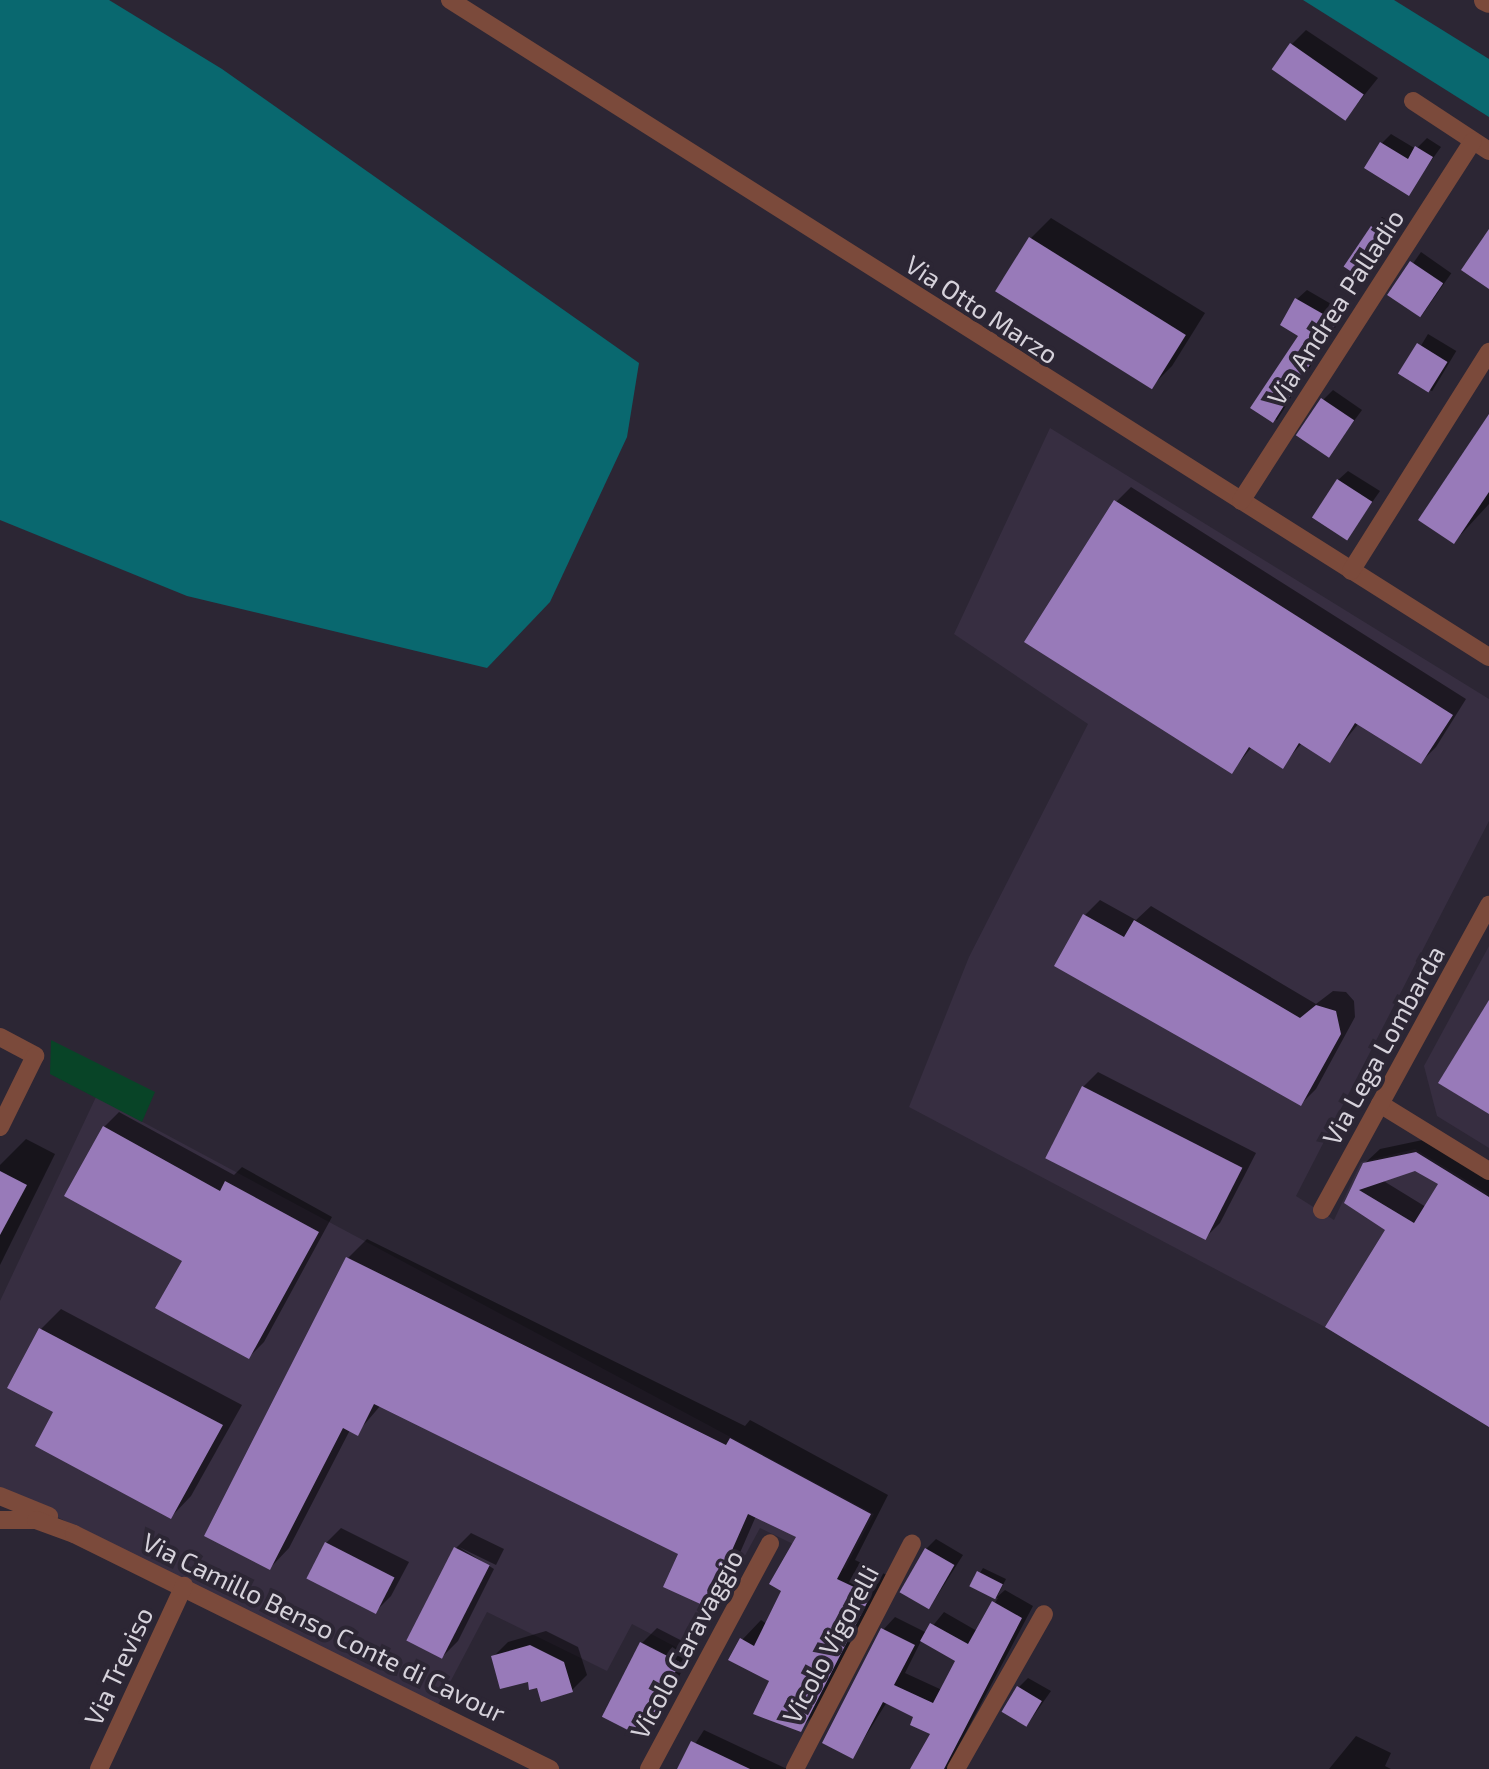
<!DOCTYPE html>
<style>
body{margin:0}
#map{position:relative;width:1489px;height:1769px;overflow:hidden;background:#2c2634;font-family:"Exo 2",sans-serif}
div>[style]{position:absolute}
[style*='--x']{left:calc(var(--x)*1px);top:calc(var(--y)*1px);width:calc(var(--w)*1px);rotate:calc(var(--a)*1deg)}
.built>*{inset:0;background:#372e41}
.green>*{inset:0;background:#084427}
.water>*{inset:0;background:#09686f}
.shadow>*{inset:0;background:#0007;transform-origin:0 0}
.building>*{inset:0;background:#987ab9;transform-origin:0 0}
.minor>*{height:18px;margin:-9px;padding:0 9px;transform-origin:9px;border-radius:9px;background:#7b4a3b}
.tertiary>*{height:22px;margin:-11px;padding:0 11px;transform-origin:11px;border-radius:11px;background:#7b4a3b}
span{translate:-50% -50%;white-space:nowrap;text-align:center;line-height:1.15;-webkit-text-stroke:8px #2c2634;paint-order:stroke}
.street-label{font-size:26px;color:#d6d2db}
</style>
<div id="map">
<div class="built">
<div style="clip-path:polygon(1050px 428px,1489px 699px,1489px 821px,1296px 1196px,1334px 1220px,1361px 1162px,1415px 1149px,1489px 1194px,1489px 1427px,1325px 1327px,909px 1107px,969px 957px,1088px 724px,954px 634px)"></div>
<div style="clip-path:polygon(1489px 946px,1489px 1148px,1437px 1116px,1424px 1066px)"></div>
<div style="clip-path:polygon(96px 1097px,874px 1514px,845px 1569px,760px 1528px,691px 1655px,632px 1624px,607px 1671px,487px 1612px,436px 1709px,0 1488px,0 1301px)"></div>
</div>
<div class="green">
<div style="clip-path:polygon(51px 1040px,155px 1092px,142px 1122px,50px 1074px)"></div>
</div>
<div class="water">
<div style="clip-path:polygon(0 0,109px 0,222px 69px,639px 363px,627px 437px,550px 602px,487px 668px,187px 596px,0 520px)"></div>
<div style="clip-path:polygon(1303px 0,1394px 0,1489px 59px,1489px 117px)"></div>
</div>
<div class="shadow">
<div style="clip-path:polygon(1306px 30px,1378px 78px,1346px 118px,1291px 45px)"></div>
<div style="clip-path:polygon(1391px 134px,1416px 149px,1427px 138px,1441px 147px,1408px 193px,1382px 143px)"></div>
<div style="clip-path:polygon(1382px 217px,1401px 229px,1367px 280px,1372px 227px)"></div>
<div style="clip-path:polygon(1051px 218px,1205px 313px,1172px 366px,1152px 386px,998px 290px,1031px 238px)"></div>
<div style="left:1421px;top:252px;width:37px;height:53px;rotate:35deg"></div>
<div style="clip-path:polygon(1307px 290px,1345px 312px,1277px 420px,1253px 407px,1301px 335px,1297px 299px)"></div>
<div style="left:1428px;top:334px;width:33px;height:47px;rotate:31deg"></div>
<div style="clip-path:polygon(1333px 390px,1362px 410px,1329px 455px,1323px 400px)"></div>
<div style="clip-path:polygon(1489px 422px,1489px 504px,1454px 542px)"></div>
<div style="clip-path:polygon(1348px 471px,1380px 491px,1347px 538px,1338px 480px)"></div>
<div style="clip-path:polygon(1131px 487px,1466px 699px,1436px 747px,1421px 762px,1359px 723px,1329px 760px,1302px 743px,1282px 766px,1252px 747px,1232px 771px,1116px 502px)"></div>
<div style="clip-path:polygon(1100px 900px,1136px 920px,1151px 906px,1316px 1004px,1333px 991px,1346px 992px,1354px 1001px,1355px 1017px,1316px 1089px,1301px 1104px,1056px 966px,1085px 915px)"></div>
<div style="clip-path:polygon(1098px 1072px,1256px 1153px,1220px 1223px,1205px 1238px,1083px 1087px)"></div>
<div style="clip-path:polygon(119px 1112px,234px 1175px,242px 1167px,332px 1217px,264px 1342px,249px 1357px,104px 1127px)"></div>
<div style="clip-path:polygon(evenodd,1432px 1138px,1489px 1173px,1489px 1425px,1388px 1229px,1346px 1202px,1364px 1164px,1380px 1149px,1432px 1138px,1415px 1169px,1440px 1183px,1426px 1207px,1382px 1180px,1415px 1169px)"></div>
<div style="clip-path:polygon(26px 1139px,55px 1154px,0 1265px,0 1165px)"></div>
<div style="clip-path:polygon(367px 1239px,745px 1426px,750px 1420px,888px 1495px,855px 1560px,889px 1576px,819px 1710px,800px 1729px,742px 1640px,761px 1620px,767px 1624px,784px 1590px,799px 1537px,756px 1516px,726px 1585px,707px 1604px,680px 1554px,381px 1405px,357px 1433px,350px 1430px,289px 1548px,270px 1568px,207px 1535px,348px 1258px)"></div>
<div style="clip-path:polygon(61px 1309px,242px 1405px,191px 1496px,171px 1517px,56px 1411px,41px 1329px)"></div>
<div style="clip-path:polygon(341px 1528px,409px 1562px,391px 1596px,376px 1611px,326px 1543px)"></div>
<div style="clip-path:polygon(471px 1533px,504px 1549px,496px 1565px,459px 1547px,494px 1569px,458px 1641px,443px 1656px,456px 1548px)"></div>
<div style="clip-path:polygon(936px 1539px,963px 1555px,930px 1607px,926px 1549px)"></div>
<div style="clip-path:polygon(evenodd,983px 1568px,1006px 1579px,997px 1597px,1005px 1590px,1033px 1606px,957px 1749px,955px 1769px,912px 1769px,933px 1734px,916px 1716px,887px 1702px,853px 1756px,883px 1630px,895px 1617px,927px 1633px,944px 1612px,977px 1631px,998px 1598px,972px 1586px,983px 1568px,922px 1639px,958px 1660px,942px 1690px,905px 1673px,922px 1639px)"></div>
<div style="clip-path:polygon(657px 1628px,694px 1647px,657px 1720px,642px 1735px,605px 1716px,642px 1643px)"></div>
<div style="clip-path:polygon(546px 1631px,578px 1647px,587px 1675px,572px 1690px,529px 1679px,493px 1657px,508px 1642px)"></div>
<div style="clip-path:polygon(1028px 1678px,1051px 1691px,1027px 1725px,1018px 1688px)"></div>
<div style="clip-path:polygon(704px 1730px,787px 1769px,679px 1769px)"></div>
<div style="clip-path:polygon(1356px 1736px,1391px 1753px,1385px 1766px,1391px 1769px,1329px 1769px)"></div>
</div>
<div class="building">
<div style="left:1290px;top:43px;width:90px;height:32px;rotate:35deg"></div>
<div style="clip-path:polygon(1380px 142px,1408px 159px,1415px 146px,1433px 157px,1409px 196px,1364px 168px)"></div>
<div style="left:1371px;top:226px;width:25px;height:49px;rotate:34deg"></div>
<div style="clip-path:polygon(1489px 229px,1489px 289px,1461px 270px)"></div>
<div style="left:1029px;top:237px;width:185px;height:64px;rotate:32deg"></div>
<div style="left:1410px;top:261px;width:40px;height:41px;rotate:34deg"></div>
<div style="clip-path:polygon(1295px 298px,1337px 322px,1273px 423px,1250px 408px,1298px 336px,1280px 325px)"></div>
<div style="left:1417px;top:343px;width:36px;height:36px;rotate:32deg"></div>
<div style="left:1321px;top:398px;width:40px;height:45px;rotate:34deg"></div>
<div style="clip-path:polygon(1489px 414px,1489px 492px,1454px 544px,1418px 520px)"></div>
<div style="left:1337px;top:479px;width:42px;height:46px;rotate:33deg"></div>
<div style="clip-path:polygon(1114px 500px,1453px 715px,1421px 764px,1355px 723px,1330px 763px,1299px 743px,1283px 769px,1249px 747px,1232px 774px,1024px 642px)"></div>
<div style="clip-path:polygon(1083px 914px,1124px 937px,1134px 920px,1300px 1018px,1316px 1005px,1336px 1011px,1341px 1034px,1301px 1106px,1054px 966px)"></div>
<div style="clip-path:polygon(1489px 1000px,1489px 1114px,1438px 1083px)"></div>
<div style="left:1082px;top:1086px;width:180px;height:81px;rotate:27deg"></div>
<div style="clip-path:polygon(103px 1126px,220px 1191px,225px 1181px,319px 1232px,249px 1359px,155px 1308px,182px 1261px,64px 1196px)"></div>
<div style="clip-path:polygon(evenodd,1416px 1152px,1489px 1197px,1489px 1427px,1325px 1327px,1385px 1230px,1344px 1203px,1363px 1163px,1416px 1152px,1415px 1171px,1438px 1184px,1414px 1223px,1359px 1190px,1415px 1171px)"></div>
<div style="clip-path:polygon(0 1171px,27px 1185px,0 1235px)"></div>
<div style="clip-path:polygon(346px 1257px,726px 1445px,730px 1438px,871px 1514px,837px 1579px,871px 1595px,801px 1732px,753px 1714px,769px 1681px,728px 1660px,740px 1638px,754px 1646px,781px 1591px,769px 1584px,796px 1537px,748px 1514px,707px 1607px,663px 1587px,678px 1554px,374px 1404px,358px 1436px,343px 1428px,270px 1570px,204px 1536px)"></div>
<div style="clip-path:polygon(39px 1328px,223px 1425px,171px 1519px,35px 1446px,53px 1412px,7px 1388px)"></div>
<div style="left:325px;top:1542px;width:78px;height:41px;rotate:27deg"></div>
<div style="left:454px;top:1547px;width:40px;height:105px;rotate:27deg"></div>
<div style="left:925px;top:1548px;width:34px;height:51px;rotate:30deg"></div>
<div style="left:977px;top:1571px;width:29px;height:17px;rotate:27deg"></div>
<div style="clip-path:polygon(992px 1601px,1022px 1618px,944px 1769px,910px 1769px,930px 1734px,910px 1725px,913px 1717px,883px 1702px,853px 1759px,822px 1743px,881px 1628px,915px 1645px,894px 1685px,933px 1703px,955px 1661px,920px 1641px,930px 1623px,968px 1644px)"></div>
<div style="left:640px;top:1642px;width:45px;height:84px;rotate:27deg"></div>
<div style="clip-path:polygon(530px 1645px,564px 1662px,573px 1692px,541px 1702px,537px 1688px,529px 1690px,528px 1682px,500px 1689px,491px 1656px)"></div>
<div style="left:1017px;top:1686px;width:29px;height:30px;rotate:31deg"></div>
<div style="clip-path:polygon(691px 1741px,750px 1769px,677px 1769px)"></div>
</div>
<div class="minor">
<div style="--x:450;--y:0;--w:1229;--a:32.31"></div>
<div style="--x:1413;--y:101;--w:91;--a:33.3"></div>
<div style="--x:1241;--y:501;--w:428;--a:-57.2"></div>
<div style="--x:1351;--y:571;--w:259;--a:-57.8"></div>
<div style="--x:0;--y:1037;--w:40;--a:28"></div>
<div style="--x:35;--y:1056;--w:79;--a:116.2"></div>
<div style="--x:1380;--y:1104;--w:128;--a:31.6"></div>
<div style="--x:1322;--y:1210;--w:348;--a:-61.3"></div>
<div style="--x:0;--y:1496;--w:53;--a:22.2"></div>
<div style="--x:0;--y:1520;--w:36;--a:0"></div>
<div style="--x:36;--y:1520;--w:40;--a:20.2"></div>
<div style="--x:74;--y:1534;--w:531;--a:26.28"></div>
<div style="--x:99;--y:1769;--w:202;--a:-65.1"></div>
<div style="--x:649;--y:1769;--w:256;--a:-61.8"></div>
<div style="--x:795;--y:1769;--w:254;--a:-62.6"></div>
<div style="--x:956;--y:1769;--w:178;--a:-60.4"></div>
</div>
<div class="tertiary">
<div style="--x:1485;--y:0;--w:4;--a:27"></div>
</div>
<div class="street-label">
<span style="left:1335px;top:307px;rotate:-57deg">Via Andrea Palladio</span>
<span style="left:982px;top:309px;rotate:33deg">Via Otto Marzo</span>
<span style="left:1383px;top:1045px;rotate:-61deg">Via Lega Lombarda</span>
<span style="left:324px;top:1627px;rotate:26deg">Via Camillo Benso Conte di Cavour</span>
<span style="left:686px;top:1644px;rotate:-62deg">Vicolo Caravaggio</span>
<span style="left:830px;top:1644px;rotate:-62deg">Vicolo Vigorelli</span>
<span style="left:118px;top:1666px;rotate:-65deg">Via Treviso</span>
</div>
</div>
